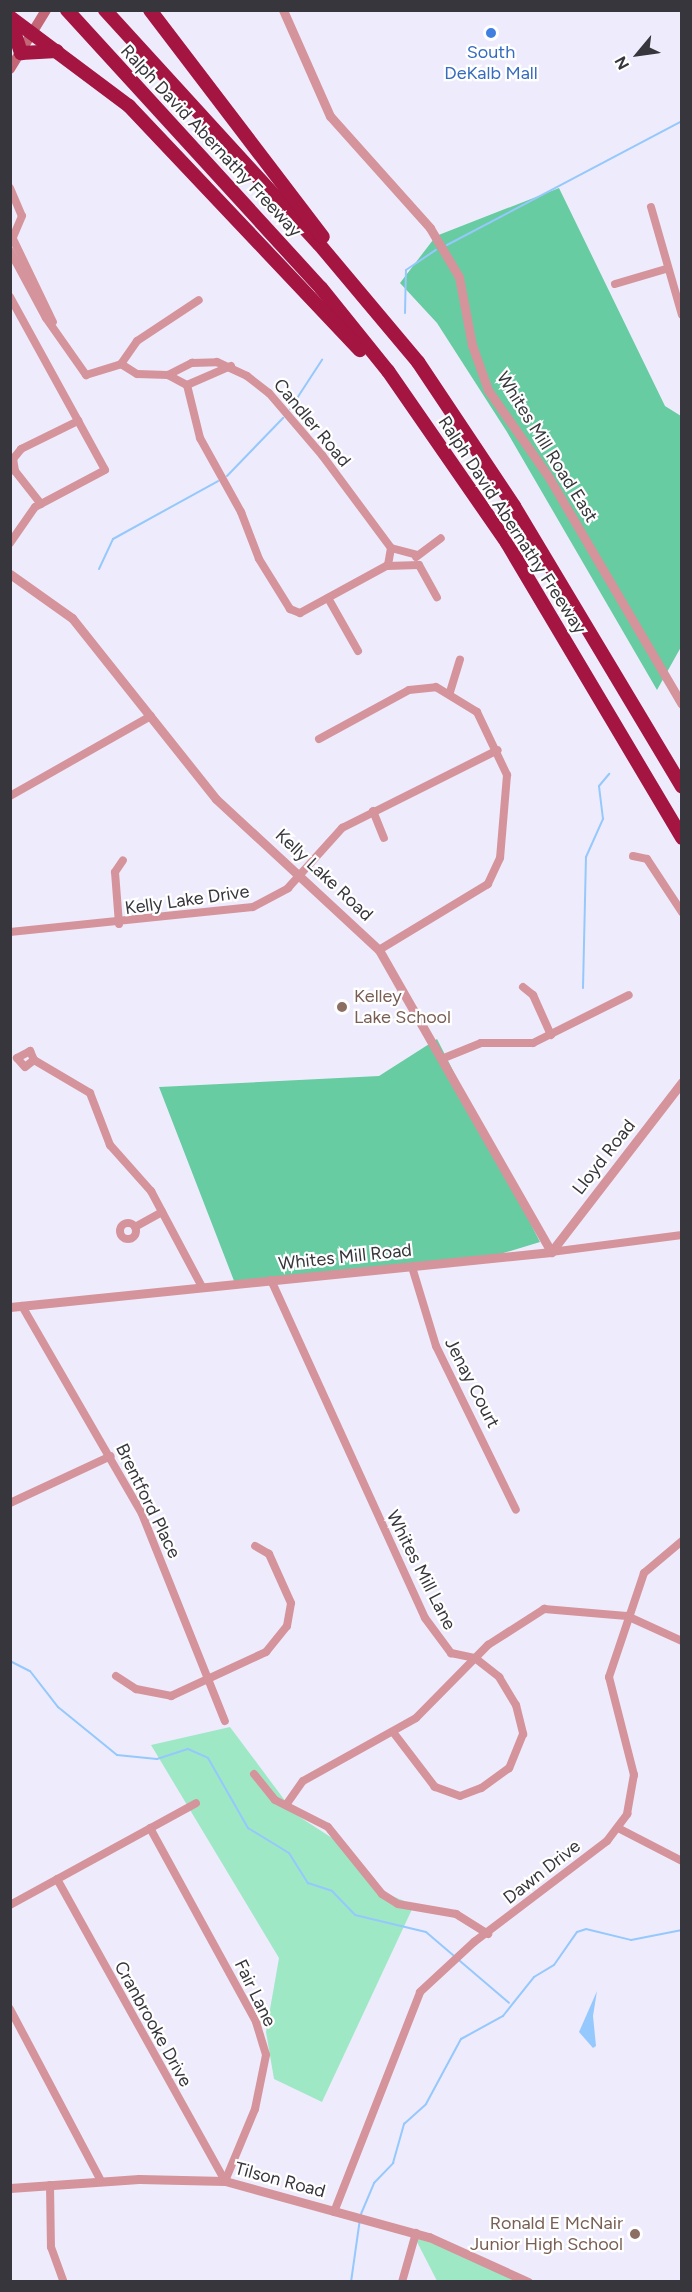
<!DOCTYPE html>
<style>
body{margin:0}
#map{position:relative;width:692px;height:2292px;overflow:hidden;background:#eeecfc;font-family:Figtree,sans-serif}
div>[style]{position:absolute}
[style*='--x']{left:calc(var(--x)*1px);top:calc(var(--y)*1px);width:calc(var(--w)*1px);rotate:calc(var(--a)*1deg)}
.green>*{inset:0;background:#9fe8c6}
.forest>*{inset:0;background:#67cca1}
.water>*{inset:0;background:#95c8fc}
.stream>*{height:2px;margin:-1px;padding:0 1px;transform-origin:1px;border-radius:1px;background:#95c8fc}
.minor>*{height:8px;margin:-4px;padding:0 4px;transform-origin:4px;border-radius:4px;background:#d5949c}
.minor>.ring{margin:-4px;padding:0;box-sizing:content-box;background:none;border:8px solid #d5949c;border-radius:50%}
.tertiary>*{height:9px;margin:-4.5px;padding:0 4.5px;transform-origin:4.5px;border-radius:4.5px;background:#d5949c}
.secondary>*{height:10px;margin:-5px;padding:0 5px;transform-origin:5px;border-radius:5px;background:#c36675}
.motorway>*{height:14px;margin:-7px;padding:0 7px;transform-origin:7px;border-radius:7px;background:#a41541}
.dots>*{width:16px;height:16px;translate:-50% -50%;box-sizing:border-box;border:3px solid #fff;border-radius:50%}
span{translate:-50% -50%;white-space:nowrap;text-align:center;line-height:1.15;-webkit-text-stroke:4.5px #fff;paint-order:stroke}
.shop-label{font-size:18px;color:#366cbe}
.street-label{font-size:18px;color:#37363c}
.education-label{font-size:18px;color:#785e54}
.left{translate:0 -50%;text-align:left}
.right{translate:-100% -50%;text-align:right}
.frame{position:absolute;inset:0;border:12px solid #37363c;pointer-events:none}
.north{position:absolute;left:608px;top:24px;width:60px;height:60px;-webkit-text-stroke:4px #fff;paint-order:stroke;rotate:241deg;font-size:16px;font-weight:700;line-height:24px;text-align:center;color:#37363c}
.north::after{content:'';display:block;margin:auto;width:21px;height:27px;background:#37363c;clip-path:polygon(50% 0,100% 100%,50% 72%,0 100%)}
</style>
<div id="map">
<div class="green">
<div style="clip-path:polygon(230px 1727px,295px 1814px,346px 1847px,375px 1889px,414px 1905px,322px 2102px,274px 2079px,266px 2032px,279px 1958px,151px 1745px)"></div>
<div style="clip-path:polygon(415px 2238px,472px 2255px,530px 2281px,437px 2281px)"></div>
</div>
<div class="forest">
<div style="clip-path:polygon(559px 188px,665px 406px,681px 416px,681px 647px,657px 690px,507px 432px,437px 323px,400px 283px,436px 236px)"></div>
<div style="clip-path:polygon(437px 1039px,540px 1242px,477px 1261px,236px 1286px,159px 1087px,379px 1076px)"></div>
</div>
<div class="water">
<div style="clip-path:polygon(597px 1991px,593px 2016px,596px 2046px,593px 2048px,579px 2032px)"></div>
</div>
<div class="stream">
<div style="--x:447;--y:245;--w:266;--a:-27.8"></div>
<div style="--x:405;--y:313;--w:43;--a:-88.7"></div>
<div style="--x:406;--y:270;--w:36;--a:-34"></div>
<div style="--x:290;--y:409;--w:59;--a:-56.9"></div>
<div style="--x:227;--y:476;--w:81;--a:-46"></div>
<div style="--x:99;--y:569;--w:33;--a:-65"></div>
<div style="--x:113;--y:539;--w:120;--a:-28.9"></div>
<div style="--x:583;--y:988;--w:131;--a:-88.7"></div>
<div style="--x:586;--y:857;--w:42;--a:-65.9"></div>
<div style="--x:603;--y:819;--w:33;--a:-97"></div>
<div style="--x:599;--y:786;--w:16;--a:-50"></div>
<div style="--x:10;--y:1661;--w:22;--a:27"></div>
<div style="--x:30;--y:1671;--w:46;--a:52.1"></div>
<div style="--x:58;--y:1707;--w:76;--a:39.1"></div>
<div style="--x:117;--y:1755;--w:40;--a:5.7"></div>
<div style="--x:157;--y:1759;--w:33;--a:-18"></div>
<div style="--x:188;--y:1749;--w:22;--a:24"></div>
<div style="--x:208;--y:1758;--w:81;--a:60.3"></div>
<div style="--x:248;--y:1828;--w:48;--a:31.4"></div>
<div style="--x:289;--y:1853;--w:36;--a:58"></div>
<div style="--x:308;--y:1883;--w:25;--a:18"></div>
<div style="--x:332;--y:1891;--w:33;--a:46"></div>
<div style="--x:355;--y:1915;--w:73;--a:13.5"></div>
<div style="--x:426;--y:1932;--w:109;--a:40.5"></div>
<div style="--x:361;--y:2214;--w:34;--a:-67"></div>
<div style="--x:374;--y:2183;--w:28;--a:-46"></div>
<div style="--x:393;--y:2163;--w:41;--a:-74.2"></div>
<div style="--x:404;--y:2124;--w:30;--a:-42"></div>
<div style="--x:426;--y:2104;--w:74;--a:-61.7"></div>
<div style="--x:461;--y:2039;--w:48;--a:-28.7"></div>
<div style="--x:503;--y:2016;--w:50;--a:-51.5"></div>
<div style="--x:534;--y:1977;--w:23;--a:-31"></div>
<div style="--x:554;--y:1965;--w:40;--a:-55.1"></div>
<div style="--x:577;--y:1932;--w:9;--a:-18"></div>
<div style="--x:586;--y:1929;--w:46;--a:13.7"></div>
<div style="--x:631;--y:1940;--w:52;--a:-11.1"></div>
<div style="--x:351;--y:2282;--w:64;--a:-81.9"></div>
</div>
<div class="minor">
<div style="--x:10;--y:188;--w:30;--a:67"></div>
<div style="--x:22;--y:216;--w:28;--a:113"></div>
<div style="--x:651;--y:207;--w:112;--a:74"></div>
<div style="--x:13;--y:239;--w:92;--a:64.3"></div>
<div style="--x:10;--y:251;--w:76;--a:61.8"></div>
<div style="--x:46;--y:318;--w:70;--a:54.9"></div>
<div style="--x:86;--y:375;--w:37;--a:-17"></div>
<div style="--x:121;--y:364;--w:19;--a:32"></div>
<div style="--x:137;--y:374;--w:31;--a:2"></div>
<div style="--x:168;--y:375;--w:21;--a:28"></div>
<div style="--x:187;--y:385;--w:48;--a:-23.4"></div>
<div style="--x:615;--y:284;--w:53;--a:-16.4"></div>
<div style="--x:10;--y:297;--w:197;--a:61.2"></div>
<div style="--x:105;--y:470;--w:79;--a:152.1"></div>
<div style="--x:35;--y:507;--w:44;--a:124.8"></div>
<div style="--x:121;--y:364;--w:28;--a:-55"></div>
<div style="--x:137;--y:341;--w:74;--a:-33.5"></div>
<div style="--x:168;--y:375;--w:27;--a:-27"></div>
<div style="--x:192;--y:363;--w:25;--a:-2"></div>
<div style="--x:217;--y:362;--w:33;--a:25"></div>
<div style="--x:247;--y:376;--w:28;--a:38"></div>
<div style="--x:269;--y:393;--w:82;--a:49.5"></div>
<div style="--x:322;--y:455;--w:116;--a:53.4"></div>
<div style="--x:391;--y:548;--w:27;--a:15"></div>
<div style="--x:187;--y:385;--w:55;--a:76.2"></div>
<div style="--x:200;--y:438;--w:85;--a:61"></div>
<div style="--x:241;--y:512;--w:50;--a:69"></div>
<div style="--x:259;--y:559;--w:59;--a:58.2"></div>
<div style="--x:290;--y:609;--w:11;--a:22"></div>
<div style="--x:300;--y:613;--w:100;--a:-28.6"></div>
<div style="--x:388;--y:565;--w:17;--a:-80"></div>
<div style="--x:41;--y:504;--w:42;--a:-128.2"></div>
<div style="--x:15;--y:471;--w:12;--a:-99"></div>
<div style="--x:13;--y:459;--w:13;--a:-51"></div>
<div style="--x:21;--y:449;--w:64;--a:-26.2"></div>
<div style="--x:416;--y:557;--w:31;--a:-37"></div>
<div style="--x:387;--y:566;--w:32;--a:-2"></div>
<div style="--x:419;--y:565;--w:37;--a:61"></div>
<div style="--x:328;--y:598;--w:61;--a:60.5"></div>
<div style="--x:450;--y:692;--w:34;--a:-73"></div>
<div style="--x:319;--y:739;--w:102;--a:-28.6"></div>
<div style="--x:409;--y:690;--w:27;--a:-6"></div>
<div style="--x:436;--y:687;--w:48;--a:31.4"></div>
<div style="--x:477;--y:712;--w:70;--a:64.5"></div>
<div style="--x:507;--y:775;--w:83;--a:94.8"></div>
<div style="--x:500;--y:858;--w:29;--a:115"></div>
<div style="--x:488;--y:884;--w:127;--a:148.8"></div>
<div style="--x:10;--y:796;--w:162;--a:-29.6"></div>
<div style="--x:373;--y:811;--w:29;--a:68"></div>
<div style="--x:633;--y:856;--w:14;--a:12"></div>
<div style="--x:647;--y:859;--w:64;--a:56.6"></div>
<div style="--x:119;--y:924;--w:52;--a:-94.4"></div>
<div style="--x:115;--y:872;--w:14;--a:-56"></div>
<div style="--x:10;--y:932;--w:244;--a:-5.9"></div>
<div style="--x:253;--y:907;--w:40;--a:-28"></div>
<div style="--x:288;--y:888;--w:81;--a:-48"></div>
<div style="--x:342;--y:828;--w:174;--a:-26.6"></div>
<div style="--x:523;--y:987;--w:13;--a:39"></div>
<div style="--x:533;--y:995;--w:44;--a:65.8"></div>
<div style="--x:444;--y:1058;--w:40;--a:-22"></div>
<div style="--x:481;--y:1043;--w:52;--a:0"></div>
<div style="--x:533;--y:1043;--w:107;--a:-26.6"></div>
<div style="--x:34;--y:1060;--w:11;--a:142"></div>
<div style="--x:25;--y:1067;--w:12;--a:-132"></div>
<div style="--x:17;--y:1058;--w:15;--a:-28"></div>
<div style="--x:30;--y:1051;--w:10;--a:66"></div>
<div style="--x:34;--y:1060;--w:65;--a:30.5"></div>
<div style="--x:90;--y:1093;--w:56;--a:69"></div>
<div style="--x:110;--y:1145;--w:62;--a:48.3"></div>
<div style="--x:151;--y:1191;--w:109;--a:62"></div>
<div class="ring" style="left:120px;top:1223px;width:8px;height:8px"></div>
<div style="--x:135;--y:1227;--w:31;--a:-29"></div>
<div style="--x:551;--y:1252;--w:132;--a:-7.4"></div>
<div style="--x:412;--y:1267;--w:83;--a:73.1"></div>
<div style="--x:436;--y:1346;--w:182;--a:64"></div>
<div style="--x:271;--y:1280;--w:371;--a:65.5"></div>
<div style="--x:425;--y:1618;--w:44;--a:53.4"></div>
<div style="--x:451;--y:1653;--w:25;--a:12"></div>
<div style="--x:475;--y:1658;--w:31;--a:38"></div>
<div style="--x:499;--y:1677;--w:33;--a:59"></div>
<div style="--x:516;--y:1705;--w:30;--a:76"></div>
<div style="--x:523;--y:1734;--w:37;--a:112"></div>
<div style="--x:509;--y:1768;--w:34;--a:144"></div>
<div style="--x:481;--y:1788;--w:22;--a:159"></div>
<div style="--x:460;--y:1796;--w:27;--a:-160"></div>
<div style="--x:435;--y:1787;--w:69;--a:-127.4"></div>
<div style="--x:22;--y:1306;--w:240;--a:60"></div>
<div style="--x:142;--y:1514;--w:223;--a:68.2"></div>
<div style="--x:10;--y:1503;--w:111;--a:-25"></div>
<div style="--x:116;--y:1676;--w:24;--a:33"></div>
<div style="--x:136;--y:1689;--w:36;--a:11"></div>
<div style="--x:171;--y:1696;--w:105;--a:-24.9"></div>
<div style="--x:266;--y:1652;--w:33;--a:-51"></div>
<div style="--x:287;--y:1626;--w:23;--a:-80"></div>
<div style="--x:291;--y:1603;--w:54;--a:-114.2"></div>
<div style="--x:269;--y:1554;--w:16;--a:-150"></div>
<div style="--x:254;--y:1774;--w:33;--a:51"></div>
<div style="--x:275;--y:1800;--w:59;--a:27"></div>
<div style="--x:328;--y:1827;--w:86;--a:51.1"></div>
<div style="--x:382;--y:1894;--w:19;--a:32"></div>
<div style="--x:398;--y:1904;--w:59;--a:9.8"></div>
<div style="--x:456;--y:1914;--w:38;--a:32"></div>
<div style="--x:286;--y:1805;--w:29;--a:-55"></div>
<div style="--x:303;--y:1781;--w:129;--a:-29.1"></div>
<div style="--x:416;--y:1718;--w:103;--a:-45.4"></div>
<div style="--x:488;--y:1645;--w:67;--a:-32.7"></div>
<div style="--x:544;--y:1609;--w:83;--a:4.8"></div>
<div style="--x:627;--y:1616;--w:60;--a:24.4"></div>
<div style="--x:150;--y:1828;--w:221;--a:61.3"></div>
<div style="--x:256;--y:2022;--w:34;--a:73"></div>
<div style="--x:266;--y:2055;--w:55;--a:101.5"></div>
<div style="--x:255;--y:2109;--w:78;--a:112.6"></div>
<div style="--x:618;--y:1828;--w:72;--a:27.3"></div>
<div style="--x:57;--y:1879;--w:346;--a:60.9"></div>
<div style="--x:10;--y:1905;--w:212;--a:-28.7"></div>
<div style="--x:10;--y:2009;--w:195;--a:62.1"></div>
<div style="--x:50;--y:2185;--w:62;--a:89.1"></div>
<div style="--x:51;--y:2247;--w:37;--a:70"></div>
<div style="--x:334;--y:2212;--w:236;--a:-68.6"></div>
<div style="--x:420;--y:1992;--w:74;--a:-42.8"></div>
<div style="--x:474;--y:1942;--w:167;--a:-37.2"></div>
<div style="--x:607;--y:1841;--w:34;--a:-53"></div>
<div style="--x:627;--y:1814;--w:40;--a:-80"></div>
<div style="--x:634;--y:1775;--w:101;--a:-104.3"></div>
<div style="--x:609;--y:1677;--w:110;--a:-71.4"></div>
<div style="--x:644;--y:1573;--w:50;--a:-40.1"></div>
<div style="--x:402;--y:2282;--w:51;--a:-74.1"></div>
</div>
<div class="tertiary">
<div style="--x:283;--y:10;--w:116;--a:66.1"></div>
<div style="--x:330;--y:116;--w:150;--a:48.2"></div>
<div style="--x:430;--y:228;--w:57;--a:59.4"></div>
<div style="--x:459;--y:277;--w:69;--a:79.2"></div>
<div style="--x:472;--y:345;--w:48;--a:70.4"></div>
<div style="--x:488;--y:390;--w:105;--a:55.1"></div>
<div style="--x:548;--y:476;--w:264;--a:59.6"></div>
<div style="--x:10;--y:574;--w:76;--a:35.4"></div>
<div style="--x:72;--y:618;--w:231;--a:51.5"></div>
<div style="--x:216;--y:799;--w:222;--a:42.8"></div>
<div style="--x:379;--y:950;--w:348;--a:60.3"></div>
<div style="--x:551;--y:1252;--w:215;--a:-52.4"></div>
<div style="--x:10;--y:1307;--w:544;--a:-5.8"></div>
<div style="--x:10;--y:2188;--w:129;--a:-4"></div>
<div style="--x:139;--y:2179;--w:86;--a:1.3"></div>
<div style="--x:225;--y:2181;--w:212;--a:15.4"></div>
<div style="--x:429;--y:2237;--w:109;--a:24.4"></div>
</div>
<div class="secondary">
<div style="--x:10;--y:69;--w:69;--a:-58.6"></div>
</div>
<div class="motorway">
<div style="--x:67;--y:10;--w:377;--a:47.6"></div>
<div style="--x:321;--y:288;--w:107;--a:51.1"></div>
<div style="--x:388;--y:371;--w:209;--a:55.3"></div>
<div style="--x:507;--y:543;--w:343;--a:59.3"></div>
<div style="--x:105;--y:10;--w:317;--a:47.6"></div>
<div style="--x:319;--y:244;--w:154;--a:50"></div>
<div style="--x:418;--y:362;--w:173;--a:56.3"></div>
<div style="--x:514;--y:506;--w:327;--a:59.1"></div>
<div style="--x:150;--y:10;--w:285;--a:52.7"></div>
<div style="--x:10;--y:17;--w:149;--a:36.8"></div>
<div style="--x:129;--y:106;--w:336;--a:46.6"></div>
<div style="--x:10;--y:19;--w:36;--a:72"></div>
<div style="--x:21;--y:53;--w:36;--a:-3"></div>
</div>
<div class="dots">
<div style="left:491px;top:33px;background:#3f7fe0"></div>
<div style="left:342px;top:1007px;background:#8d6e63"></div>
<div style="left:635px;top:2234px;background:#8d6e63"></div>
</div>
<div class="shop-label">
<span style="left:491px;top:63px">South<br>DeKalb Mall</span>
</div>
<div class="street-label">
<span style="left:211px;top:141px;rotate:47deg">Ralph David Abernathy Freeway</span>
<span style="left:312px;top:423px;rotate:50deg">Candler Road</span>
<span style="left:547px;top:447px;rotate:58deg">Whites Mill Road East</span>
<span style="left:512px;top:525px;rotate:57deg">Ralph David Abernathy Freeway</span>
<span style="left:324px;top:875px;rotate:43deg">Kelly Lake Road</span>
<span style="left:187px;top:900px;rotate:-8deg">Kelly Lake Drive</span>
<span style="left:604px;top:1157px;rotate:-52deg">Lloyd Road</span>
<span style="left:345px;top:1257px;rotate:-6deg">Whites Mill Road</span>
<span style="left:472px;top:1383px;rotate:63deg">Jenay Court</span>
<span style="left:148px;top:1501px;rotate:64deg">Brentford Place</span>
<span style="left:421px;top:1570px;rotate:63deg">Whites Mill Lane</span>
<span style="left:542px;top:1872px;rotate:-38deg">Dawn Drive</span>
<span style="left:255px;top:1993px;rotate:64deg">Fair Lane</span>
<span style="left:153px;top:2024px;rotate:61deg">Cranbrooke Drive</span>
<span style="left:280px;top:2180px;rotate:15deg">Tilson Road</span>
</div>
<div class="education-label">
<span class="left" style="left:354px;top:1007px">Kelley<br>Lake School</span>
<span class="right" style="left:623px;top:2234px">Ronald E McNair<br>Junior High School</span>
</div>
<div class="frame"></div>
<div class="north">N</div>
</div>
